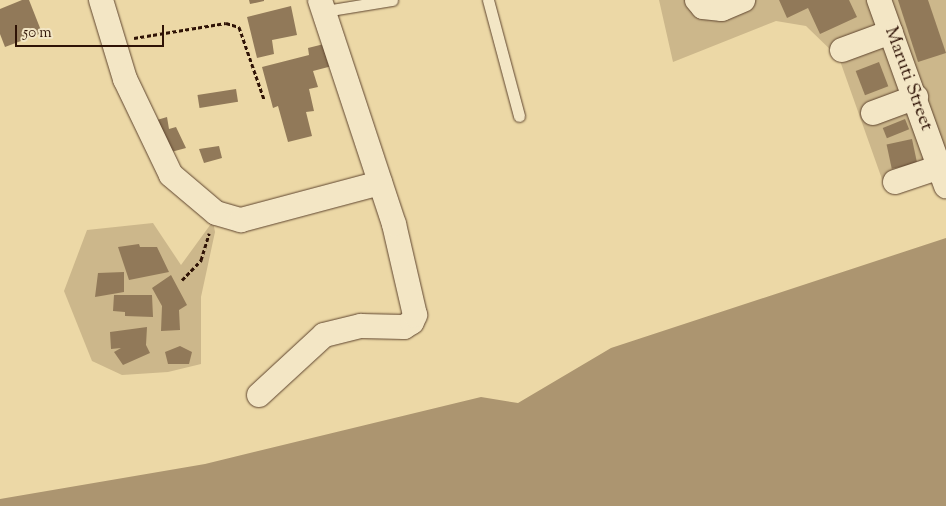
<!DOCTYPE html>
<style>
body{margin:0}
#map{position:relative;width:946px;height:506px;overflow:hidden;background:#ecd8a6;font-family:"Sorts Mill Goudy",serif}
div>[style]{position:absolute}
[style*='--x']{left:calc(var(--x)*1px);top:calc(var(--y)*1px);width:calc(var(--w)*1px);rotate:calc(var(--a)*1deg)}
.green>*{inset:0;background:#ccb78b}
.water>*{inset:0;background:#ac9570}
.building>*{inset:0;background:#917959;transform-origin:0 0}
.path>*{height:3px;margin-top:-1.5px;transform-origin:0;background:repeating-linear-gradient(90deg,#2f1306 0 4px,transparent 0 6.5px)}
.roads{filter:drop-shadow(0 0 1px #5e442e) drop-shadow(0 0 1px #5e442e)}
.service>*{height:11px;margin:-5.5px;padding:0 5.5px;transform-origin:5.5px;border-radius:5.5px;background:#f3e6c5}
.minor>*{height:24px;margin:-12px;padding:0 12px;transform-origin:12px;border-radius:12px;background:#f3e6c5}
span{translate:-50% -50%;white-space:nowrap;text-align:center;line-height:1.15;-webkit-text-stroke:4px #f3e6c5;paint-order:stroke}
.street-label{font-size:19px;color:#2f1306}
.scale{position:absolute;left:15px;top:25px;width:149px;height:22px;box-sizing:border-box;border:2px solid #2f1306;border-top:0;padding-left:6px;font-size:15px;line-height:18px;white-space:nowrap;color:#2f1306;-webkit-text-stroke:4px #f3e6c5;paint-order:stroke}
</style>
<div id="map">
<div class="green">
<div style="clip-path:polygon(659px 0,946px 0,946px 158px,883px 182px,839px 58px,806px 26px,776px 21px,673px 62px)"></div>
<div style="clip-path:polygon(213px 221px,215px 232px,201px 297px,201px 364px,168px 372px,122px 375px,92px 361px,64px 291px,87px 230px,153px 223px,181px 265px)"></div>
</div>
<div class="water">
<div style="clip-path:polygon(946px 238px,946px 506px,0 506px,0 499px,205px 464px,481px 397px,518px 403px,611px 348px)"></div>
</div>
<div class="building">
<div style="clip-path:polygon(22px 0,29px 0,42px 33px,5px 47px,0 34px,0 9px)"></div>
<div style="clip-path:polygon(249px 0,264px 0,264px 1px,250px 4px)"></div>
<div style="clip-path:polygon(779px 0,849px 0,857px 17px,820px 34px,808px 8px,787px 18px)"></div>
<div style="clip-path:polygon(898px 0,928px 0,946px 53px,918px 62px)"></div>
<div style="clip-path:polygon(291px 6px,297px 35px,272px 40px,274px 54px,257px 58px,247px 17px)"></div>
<div style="clip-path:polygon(328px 43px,336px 65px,313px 71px,318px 87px,309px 89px,314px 111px,306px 112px,312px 136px,288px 142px,278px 106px,273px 108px,262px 67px,309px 55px,308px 48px)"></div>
<div style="left:879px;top:62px;width:26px;height:25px;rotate:69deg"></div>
<div style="left:236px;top:89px;width:13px;height:39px;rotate:81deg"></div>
<div style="clip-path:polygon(167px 117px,169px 129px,176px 127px,186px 148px,171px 152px,157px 120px)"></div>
<div style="left:905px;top:119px;width:11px;height:24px;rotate:68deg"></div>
<div style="left:912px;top:139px;width:25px;height:26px;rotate:78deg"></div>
<div style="clip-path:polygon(219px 146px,222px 158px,204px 163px,199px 149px)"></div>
<div style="clip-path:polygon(139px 244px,140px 247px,157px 247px,169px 272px,129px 280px,118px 247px)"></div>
<div style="clip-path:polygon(124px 272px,124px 292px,95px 297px,98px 273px)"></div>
<div style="clip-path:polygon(171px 275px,187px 305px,179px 310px,180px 330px,161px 331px,162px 306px,152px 288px)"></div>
<div style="clip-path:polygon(114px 295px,152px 295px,153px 317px,125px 316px,125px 312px,113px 311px)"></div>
<div style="clip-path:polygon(147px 327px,146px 345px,150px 353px,123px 365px,114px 352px,121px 348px,111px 349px,110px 332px)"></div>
<div style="clip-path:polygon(180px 346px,192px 352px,189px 364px,168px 364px,165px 352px)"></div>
</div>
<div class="path">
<div style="--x:134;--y:38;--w:93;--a:-9.3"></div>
<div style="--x:226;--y:23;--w:14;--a:17"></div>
<div style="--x:239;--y:27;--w:76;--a:70.9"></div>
<div style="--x:182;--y:280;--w:28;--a:-46"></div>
<div style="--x:201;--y:260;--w:28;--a:-73"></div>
</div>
<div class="roads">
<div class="service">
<div style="--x:488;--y:0;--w:120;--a:75"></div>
<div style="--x:325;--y:11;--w:68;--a:-9.3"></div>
</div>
<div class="minor">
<div style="--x:101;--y:0;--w:83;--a:73.1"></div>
<div style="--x:125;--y:79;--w:106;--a:64.4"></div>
<div style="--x:171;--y:175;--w:59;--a:40.2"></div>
<div style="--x:216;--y:213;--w:26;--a:16"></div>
<div style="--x:241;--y:220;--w:144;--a:-14.9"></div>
<div style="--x:697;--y:0;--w:9;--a:49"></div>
<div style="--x:703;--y:7;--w:19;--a:6"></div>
<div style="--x:722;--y:9;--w:23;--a:-23"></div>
<div style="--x:879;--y:0;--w:198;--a:70.2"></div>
<div style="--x:842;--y:50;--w:52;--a:-20.2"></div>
<div style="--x:873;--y:113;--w:46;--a:-20.4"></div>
<div style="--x:895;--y:182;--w:47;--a:-18.4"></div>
<div style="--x:259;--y:395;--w:88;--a:-42.7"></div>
<div style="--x:324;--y:335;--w:38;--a:-14"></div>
<div style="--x:361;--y:326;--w:43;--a:1.3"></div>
<div style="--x:404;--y:327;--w:9;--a:-32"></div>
<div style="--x:412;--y:322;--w:8;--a:-67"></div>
<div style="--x:415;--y:315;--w:93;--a:-103"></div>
<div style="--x:394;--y:224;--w:236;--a:-108.3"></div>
</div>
</div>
<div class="street-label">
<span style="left:908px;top:79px;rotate:70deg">Maruti Street</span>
</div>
<div class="scale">50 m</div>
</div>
